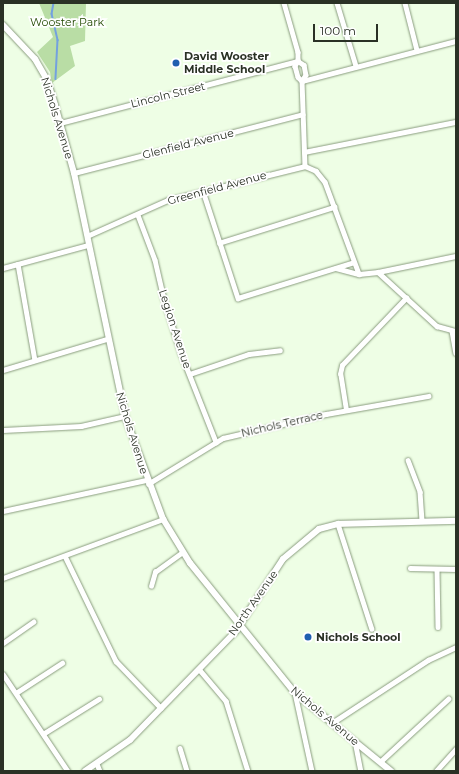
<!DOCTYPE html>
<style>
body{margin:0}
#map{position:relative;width:459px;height:774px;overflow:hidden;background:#eefee5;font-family:Montserrat,sans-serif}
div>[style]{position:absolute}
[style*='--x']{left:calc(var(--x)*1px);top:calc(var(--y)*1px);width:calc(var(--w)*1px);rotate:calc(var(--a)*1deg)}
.green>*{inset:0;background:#b9dda5}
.stream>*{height:1.5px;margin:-0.75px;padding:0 0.75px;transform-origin:0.75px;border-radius:0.75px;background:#73a1df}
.roads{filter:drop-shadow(0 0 1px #8a9d7f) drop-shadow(0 0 1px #8a9d7f)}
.street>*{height:4.5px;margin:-2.25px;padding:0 2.25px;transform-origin:2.25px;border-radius:2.25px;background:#fff}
.secondary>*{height:6px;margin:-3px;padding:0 3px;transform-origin:3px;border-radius:3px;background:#fff}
.dots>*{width:11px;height:11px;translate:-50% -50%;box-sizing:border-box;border:2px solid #fff;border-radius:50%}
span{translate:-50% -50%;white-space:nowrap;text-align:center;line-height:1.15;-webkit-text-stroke:3.5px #fff;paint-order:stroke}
.park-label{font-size:11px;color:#224900}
.poi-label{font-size:11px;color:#2a3125;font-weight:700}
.left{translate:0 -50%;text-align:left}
.street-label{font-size:11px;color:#2a3125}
.frame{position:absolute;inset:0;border:4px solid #2a3125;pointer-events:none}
.scale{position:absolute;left:313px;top:24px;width:65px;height:18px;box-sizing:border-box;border:2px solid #2a3125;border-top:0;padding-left:5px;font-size:12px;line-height:14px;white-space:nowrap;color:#2a3125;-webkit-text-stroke:3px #fff;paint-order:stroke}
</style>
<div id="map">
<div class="green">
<div style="clip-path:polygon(39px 3px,86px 3px,85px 41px,70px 46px,75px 66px,52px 83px,50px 72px,37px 52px,53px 37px)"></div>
</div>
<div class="stream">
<div style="--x:54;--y:3;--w:11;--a:100"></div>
<div style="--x:52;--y:14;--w:27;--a:77"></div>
<div style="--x:58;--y:40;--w:39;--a:93"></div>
</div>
<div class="roads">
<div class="street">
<div style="--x:284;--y:3;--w:51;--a:74.1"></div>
<div style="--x:298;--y:52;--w:9;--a:90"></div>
<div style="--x:298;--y:61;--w:6;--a:121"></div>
<div style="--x:295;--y:66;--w:11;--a:75"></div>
<div style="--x:298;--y:77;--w:6;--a:45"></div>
<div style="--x:337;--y:3;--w:66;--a:73.2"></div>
<div style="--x:405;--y:3;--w:49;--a:75.7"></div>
<div style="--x:298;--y:61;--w:7;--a:34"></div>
<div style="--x:304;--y:65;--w:10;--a:79"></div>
<div style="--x:306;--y:75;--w:7;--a:124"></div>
<div style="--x:302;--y:81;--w:85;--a:88"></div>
<div style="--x:305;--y:166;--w:12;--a:24"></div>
<div style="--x:316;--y:171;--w:14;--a:51"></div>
<div style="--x:325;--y:182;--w:98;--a:69.7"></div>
<div style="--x:359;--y:274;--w:19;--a:-6"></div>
<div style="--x:378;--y:272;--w:80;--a:42.5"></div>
<div style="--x:437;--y:326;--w:20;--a:15"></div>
<div style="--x:302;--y:81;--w:159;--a:-14.6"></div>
<div style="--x:60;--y:123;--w:246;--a:-14.6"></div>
<div style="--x:304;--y:152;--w:155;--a:-11.2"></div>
<div style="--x:74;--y:173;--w:236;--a:-14.4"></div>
<div style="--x:203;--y:191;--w:113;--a:71.9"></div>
<div style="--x:238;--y:298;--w:121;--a:-17.2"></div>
<div style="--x:138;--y:215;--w:48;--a:69.3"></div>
<div style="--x:155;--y:260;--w:37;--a:77"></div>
<div style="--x:163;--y:296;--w:60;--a:72.5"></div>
<div style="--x:181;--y:353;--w:96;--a:68.5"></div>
<div style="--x:87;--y:236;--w:89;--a:-24"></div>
<div style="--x:168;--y:200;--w:141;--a:-13.9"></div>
<div style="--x:219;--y:243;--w:121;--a:-17.4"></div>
<div style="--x:18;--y:264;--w:97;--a:80"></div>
<div style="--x:3;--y:268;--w:88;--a:-15.1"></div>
<div style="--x:336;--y:268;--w:24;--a:15"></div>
<div style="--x:378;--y:272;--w:80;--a:-11.6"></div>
<div style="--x:452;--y:331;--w:22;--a:80"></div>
<div style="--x:3;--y:370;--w:109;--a:-16.6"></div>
<div style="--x:190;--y:374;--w:62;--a:-18.7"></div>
<div style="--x:249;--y:354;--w:31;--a:-7"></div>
<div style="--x:346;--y:410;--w:36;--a:-99"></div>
<div style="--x:340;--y:374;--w:9;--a:-77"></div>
<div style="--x:342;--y:365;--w:93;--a:-46.3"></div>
<div style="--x:3;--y:430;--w:78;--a:-2.9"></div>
<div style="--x:81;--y:426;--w:45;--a:-12.8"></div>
<div style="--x:408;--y:460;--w:34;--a:69"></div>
<div style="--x:420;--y:492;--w:29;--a:86"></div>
<div style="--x:148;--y:484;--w:88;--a:-31.5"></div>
<div style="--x:223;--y:438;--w:106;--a:-13.1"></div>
<div style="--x:326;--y:414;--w:104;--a:-10"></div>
<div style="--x:3;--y:511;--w:146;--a:-12.2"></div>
<div style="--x:338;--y:524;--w:110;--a:72.1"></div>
<div style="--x:65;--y:556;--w:117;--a:64.1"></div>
<div style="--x:116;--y:661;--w:65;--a:46.2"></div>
<div style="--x:410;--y:568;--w:46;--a:1.2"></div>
<div style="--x:437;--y:569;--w:58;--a:89"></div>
<div style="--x:3;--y:578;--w:171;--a:-20.2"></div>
<div style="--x:151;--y:586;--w:15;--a:-74"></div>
<div style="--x:155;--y:572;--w:34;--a:-36"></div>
<div style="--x:3;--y:643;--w:37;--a:-35"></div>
<div style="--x:199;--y:669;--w:42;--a:49.8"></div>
<div style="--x:226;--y:701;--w:73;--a:72.6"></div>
<div style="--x:3;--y:674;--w:117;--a:56.2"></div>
<div style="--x:16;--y:693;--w:55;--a:-33.1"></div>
<div style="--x:295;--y:693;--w:80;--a:77.7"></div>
<div style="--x:332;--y:723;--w:115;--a:-33.3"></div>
<div style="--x:428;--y:660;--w:31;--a:-25"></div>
<div style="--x:43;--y:734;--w:66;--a:-32"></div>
<div style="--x:355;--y:741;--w:31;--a:79"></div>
<div style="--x:180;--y:748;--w:24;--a:73"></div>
<div style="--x:380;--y:762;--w:93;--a:-42.8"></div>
<div style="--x:97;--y:764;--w:8;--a:67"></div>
<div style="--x:436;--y:771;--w:30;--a:-48"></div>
</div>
<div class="secondary">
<div style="--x:3;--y:25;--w:47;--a:46.7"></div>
<div style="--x:35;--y:59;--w:24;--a:60"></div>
<div style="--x:47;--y:80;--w:26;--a:72"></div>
<div style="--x:55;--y:105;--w:71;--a:74.4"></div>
<div style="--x:74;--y:173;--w:248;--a:78.1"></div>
<div style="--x:125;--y:416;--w:110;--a:69.7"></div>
<div style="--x:163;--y:519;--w:52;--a:58.5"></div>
<div style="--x:190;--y:563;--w:167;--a:51.1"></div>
<div style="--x:295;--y:693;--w:124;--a:39.1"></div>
<div style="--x:85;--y:771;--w:55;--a:-34.6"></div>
<div style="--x:130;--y:740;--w:151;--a:-45.8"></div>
<div style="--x:235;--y:632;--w:87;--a:-56.7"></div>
<div style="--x:283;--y:559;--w:47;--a:-39.8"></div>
<div style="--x:319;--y:529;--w:20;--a:-15"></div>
<div style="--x:338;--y:524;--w:118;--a:-1.5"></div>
</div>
</div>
<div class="dots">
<div style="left:176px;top:63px;background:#205fb0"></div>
<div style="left:308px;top:637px;background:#205fb0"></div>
</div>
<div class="park-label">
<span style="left:67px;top:22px">Wooster Park</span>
</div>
<div class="poi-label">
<span class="left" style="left:184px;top:63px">David Wooster<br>Middle School</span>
<span class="left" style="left:316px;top:637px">Nichols School</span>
</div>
<div class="street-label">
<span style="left:168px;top:95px;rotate:-14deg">Lincoln Street</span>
<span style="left:57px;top:118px;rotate:73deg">Nichols Avenue</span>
<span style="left:188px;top:144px;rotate:-14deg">Glenfield Avenue</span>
<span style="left:217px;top:188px;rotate:-15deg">Greenfield Avenue</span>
<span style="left:175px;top:329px;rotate:72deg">Legion Avenue</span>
<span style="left:282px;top:424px;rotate:-13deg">Nichols Terrace</span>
<span style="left:132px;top:433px;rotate:73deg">Nichols Avenue</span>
<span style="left:253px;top:603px;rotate:-55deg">North Avenue</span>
<span style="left:325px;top:716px;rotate:40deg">Nichols Avenue</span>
</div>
<div class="frame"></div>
<div class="scale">100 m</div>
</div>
